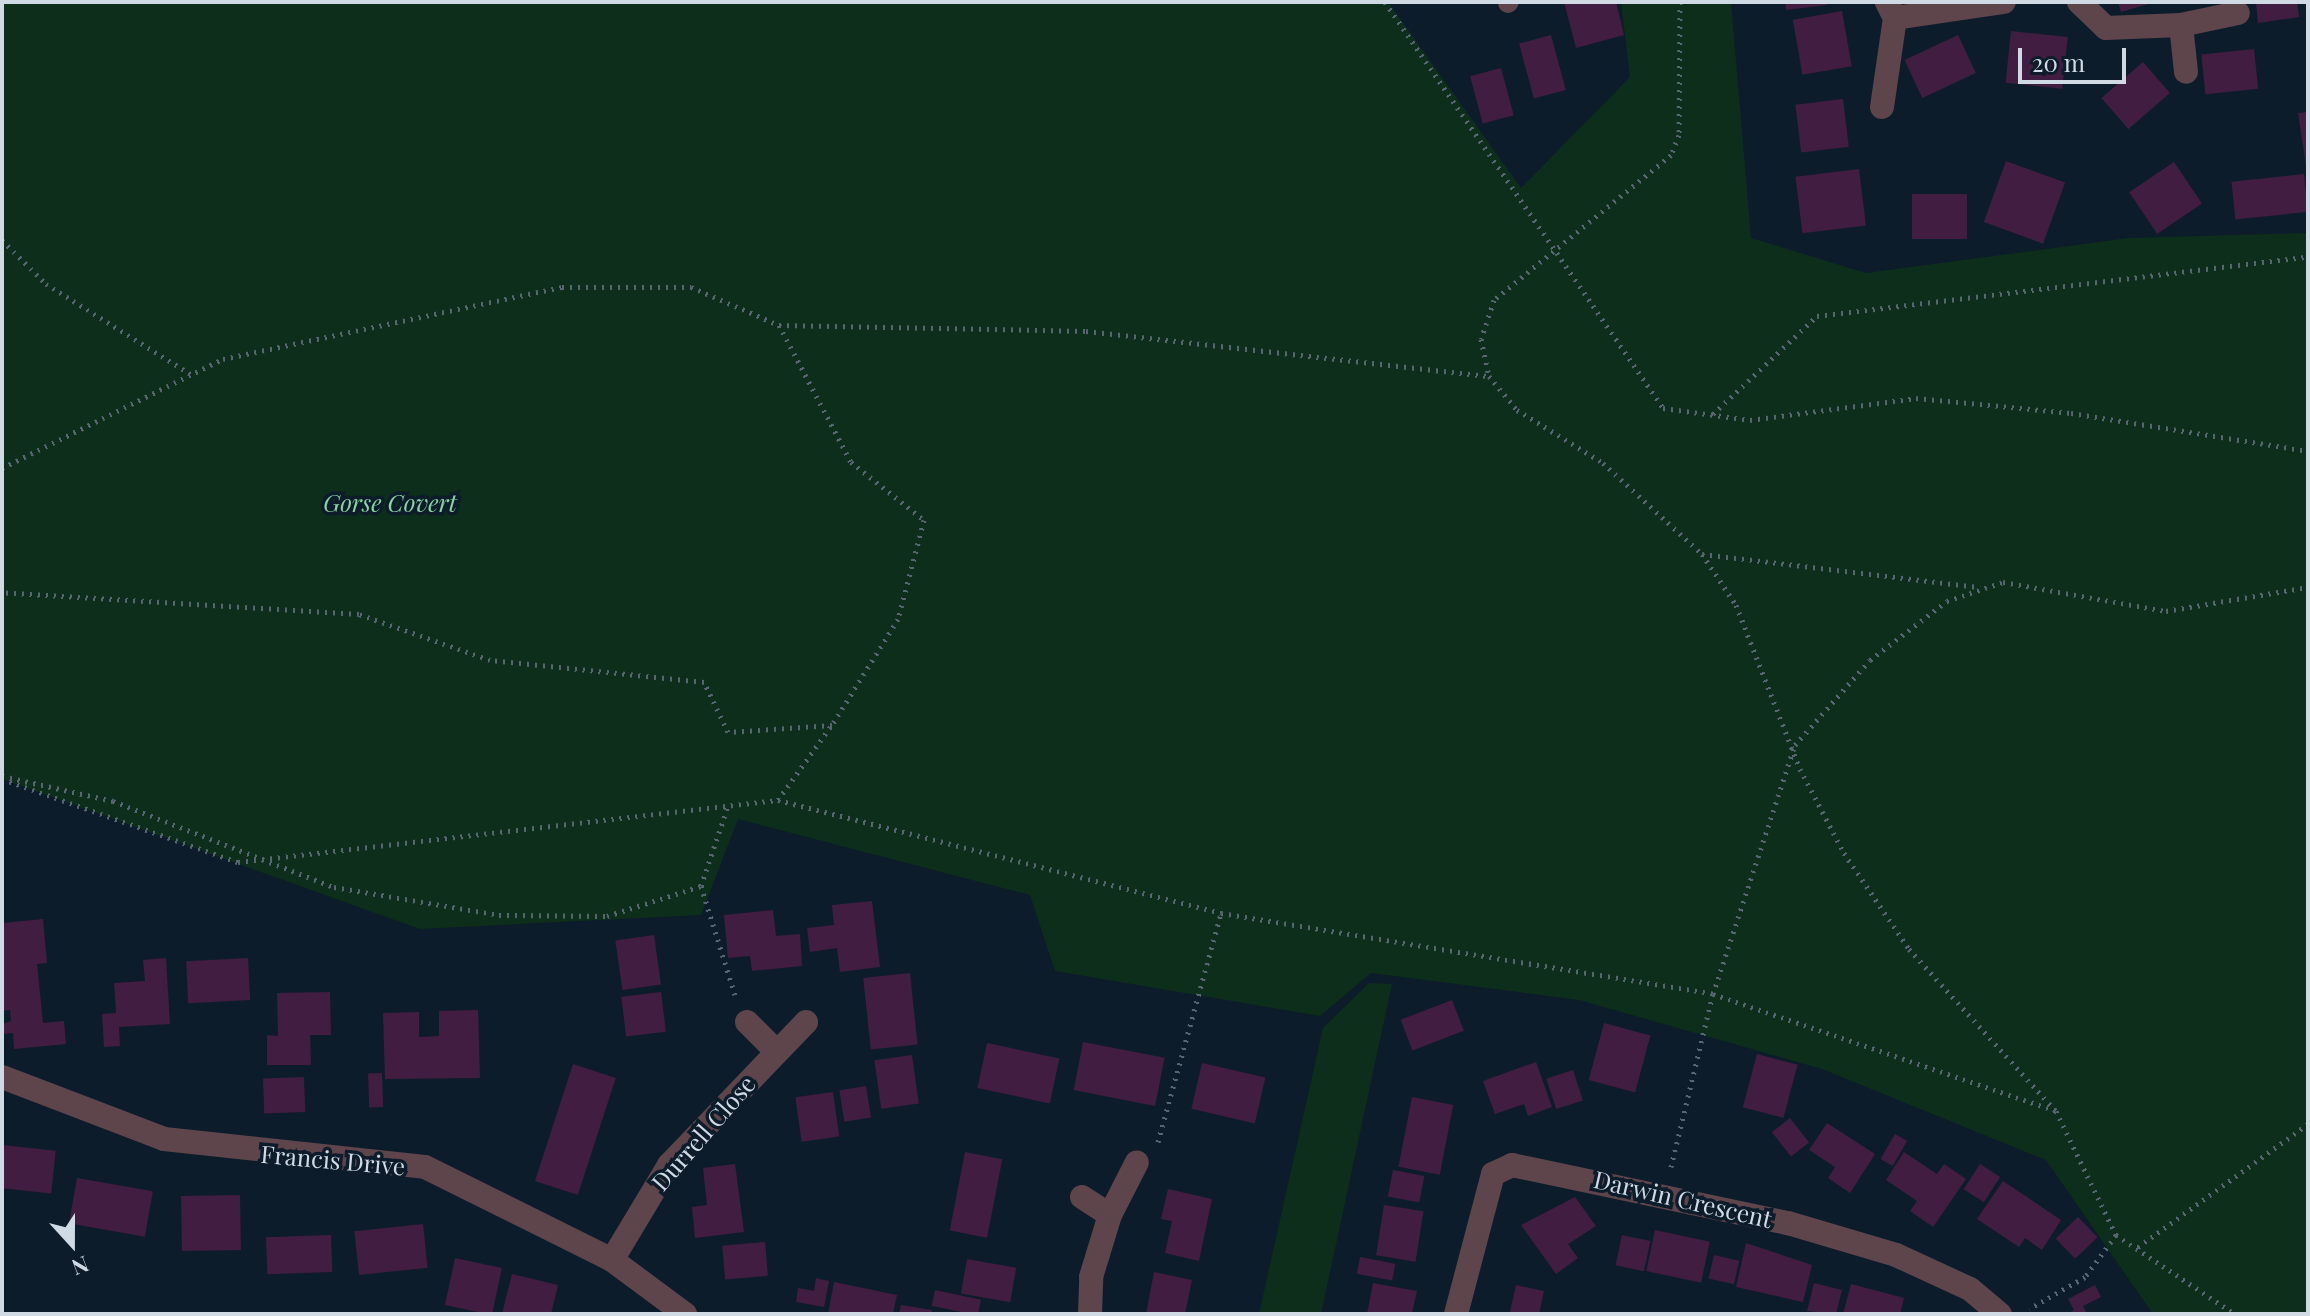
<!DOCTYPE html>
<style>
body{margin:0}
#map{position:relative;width:2310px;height:1316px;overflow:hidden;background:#0d1c2b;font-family:"Playfair Display",serif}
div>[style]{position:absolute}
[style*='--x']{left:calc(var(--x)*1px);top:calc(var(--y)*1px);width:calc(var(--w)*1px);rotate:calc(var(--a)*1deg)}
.green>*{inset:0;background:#0c2e1a}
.building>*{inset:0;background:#411d41;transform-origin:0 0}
.path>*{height:5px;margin-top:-2.5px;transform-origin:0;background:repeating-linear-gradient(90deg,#586572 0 2px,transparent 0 8px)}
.lane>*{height:20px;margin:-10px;padding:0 10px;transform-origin:10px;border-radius:10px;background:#5e454c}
.street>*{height:24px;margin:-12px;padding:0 12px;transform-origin:12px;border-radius:12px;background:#5e454c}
span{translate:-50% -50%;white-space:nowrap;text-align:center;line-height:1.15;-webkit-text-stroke:7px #0d1c2b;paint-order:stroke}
.park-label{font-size:24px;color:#87d5a0;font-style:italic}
.street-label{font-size:24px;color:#d0dae5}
.frame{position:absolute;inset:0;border:4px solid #d0dae5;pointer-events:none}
.north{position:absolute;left:32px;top:1204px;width:80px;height:80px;-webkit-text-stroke:6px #0d1c2b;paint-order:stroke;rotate:159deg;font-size:22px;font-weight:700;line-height:32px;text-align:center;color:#d0dae5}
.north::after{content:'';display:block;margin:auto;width:28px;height:36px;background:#d0dae5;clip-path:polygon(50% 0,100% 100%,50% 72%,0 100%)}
.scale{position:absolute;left:2018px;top:48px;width:108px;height:36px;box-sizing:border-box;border:4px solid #d0dae5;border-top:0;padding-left:10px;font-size:24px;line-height:28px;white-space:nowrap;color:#d0dae5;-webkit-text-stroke:6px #0d1c2b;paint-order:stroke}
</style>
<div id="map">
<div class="green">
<div style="clip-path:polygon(2px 2px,1388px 2px,1521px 188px,1630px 77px,1621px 2px,1731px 2px,1751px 238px,1866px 273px,2129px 238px,2308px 233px,2308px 1314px,2153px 1314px,2046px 1160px,1822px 1069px,1579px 1000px,1371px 973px,1320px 1016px,1055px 971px,1030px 895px,738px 819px,701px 915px,420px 929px,2px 779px)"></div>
<div style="clip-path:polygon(1369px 983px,1392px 984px,1321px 1314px,1259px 1314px,1323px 1028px)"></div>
</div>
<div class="building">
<div style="clip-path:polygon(1564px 2px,1616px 2px,1624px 35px,1576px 48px)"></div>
<div style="clip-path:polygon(1785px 2px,1827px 2px,1827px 5px,1786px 10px)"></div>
<div style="clip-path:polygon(2118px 2px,2152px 2px,2152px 3px,2121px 12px)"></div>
<div style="clip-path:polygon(2256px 2px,2297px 2px,2299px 17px,2258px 23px)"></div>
<div style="left:1842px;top:11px;width:56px;height:50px;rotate:80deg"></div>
<div style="left:2011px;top:31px;width:57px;height:52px;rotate:6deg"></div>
<div style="left:1551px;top:35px;width:57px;height:33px;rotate:75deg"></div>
<div style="left:1958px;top:35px;width:42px;height:59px;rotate:65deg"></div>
<div style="left:2254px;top:49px;width:40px;height:53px;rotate:84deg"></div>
<div style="left:2143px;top:62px;width:41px;height:55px;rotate:49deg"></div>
<div style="left:1501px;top:68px;width:49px;height:32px;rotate:75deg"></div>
<div style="left:1843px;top:99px;width:48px;height:48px;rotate:83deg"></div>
<div style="clip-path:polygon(2308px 112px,2308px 166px,2306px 166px,2298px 113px)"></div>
<div style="left:2006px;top:161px;width:63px;height:65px;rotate:20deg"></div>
<div style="left:2174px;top:162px;width:50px;height:54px;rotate:56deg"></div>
<div style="left:1859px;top:169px;width:57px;height:64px;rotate:83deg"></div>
<div style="left:2304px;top:174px;width:38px;height:73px;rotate:84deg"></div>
<div style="left:1912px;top:194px;width:55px;height:45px"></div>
<div style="clip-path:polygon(872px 901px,880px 967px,840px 972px,837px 948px,810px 952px,807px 928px,834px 925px,832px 905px)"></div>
<div style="clip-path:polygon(773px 910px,776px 936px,800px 934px,802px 966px,752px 971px,750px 956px,728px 958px,724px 915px)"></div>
<div style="clip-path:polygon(43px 919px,47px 963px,37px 964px,43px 1023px,64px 1021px,66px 1044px,14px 1049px,13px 1033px,3px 1034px,2px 1024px,11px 1021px,10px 1010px,2px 1011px,3px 923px)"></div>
<div style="left:654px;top:935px;width:50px;height:39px;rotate:82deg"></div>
<div style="clip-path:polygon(166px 958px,170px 1024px,119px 1027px,120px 1046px,104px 1047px,102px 1014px,116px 1013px,114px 983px,145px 981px,143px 960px)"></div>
<div style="left:248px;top:958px;width:42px;height:62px;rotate:87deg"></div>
<div style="left:910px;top:973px;width:72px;height:47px;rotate:84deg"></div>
<div style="clip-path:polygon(330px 992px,331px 1035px,310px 1035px,311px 1065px,267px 1065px,267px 1035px,278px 1036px,277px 993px)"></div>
<div style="left:661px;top:992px;width:40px;height:40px;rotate:83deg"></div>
<div style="left:1452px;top:1000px;width:33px;height:55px;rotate:69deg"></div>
<div style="clip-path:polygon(478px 1010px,480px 1078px,385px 1079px,383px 1013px,419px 1012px,419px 1037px,439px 1036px,439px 1011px)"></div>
<div style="left:1604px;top:1023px;width:48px;height:59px;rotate:15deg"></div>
<div style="left:1083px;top:1042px;width:83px;height:49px;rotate:11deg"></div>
<div style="left:987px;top:1043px;width:74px;height:46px;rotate:12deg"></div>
<div style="left:1757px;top:1054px;width:42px;height:55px;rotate:15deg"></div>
<div style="left:912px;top:1055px;width:49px;height:38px;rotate:82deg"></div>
<div style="clip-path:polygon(1536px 1062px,1552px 1107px,1528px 1116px,1524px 1104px,1495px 1114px,1483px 1081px)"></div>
<div style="left:1202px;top:1063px;width:65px;height:47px;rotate:13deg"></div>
<div style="left:573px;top:1064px;width:45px;height:123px;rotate:18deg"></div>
<div style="left:1573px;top:1070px;width:32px;height:28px;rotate:72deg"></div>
<div style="left:382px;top:1073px;width:34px;height:14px;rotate:88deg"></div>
<div style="left:304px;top:1077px;width:35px;height:41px;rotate:88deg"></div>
<div style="left:866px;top:1086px;width:32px;height:27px;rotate:81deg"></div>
<div style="left:833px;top:1092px;width:45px;height:38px;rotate:82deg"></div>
<div style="left:1412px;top:1097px;width:42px;height:71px;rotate:11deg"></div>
<div style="left:1790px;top:1118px;width:31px;height:23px;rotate:52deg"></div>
<div style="clip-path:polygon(1827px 1123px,1875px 1154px,1850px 1193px,1828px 1178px,1835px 1167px,1809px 1150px)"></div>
<div style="left:1895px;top:1134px;width:14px;height:29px;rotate:30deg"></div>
<div style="left:2px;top:1145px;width:54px;height:43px;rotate:6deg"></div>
<div style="left:965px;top:1152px;width:38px;height:80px;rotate:11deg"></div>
<div style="clip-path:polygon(1904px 1152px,1937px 1174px,1944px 1164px,1966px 1179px,1933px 1227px,1910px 1211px,1917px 1201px,1886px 1180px)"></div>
<div style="clip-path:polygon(735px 1164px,744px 1232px,695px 1238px,692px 1207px,707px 1205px,703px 1168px)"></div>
<div style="left:1980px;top:1164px;width:24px;height:30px;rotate:33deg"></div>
<div style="left:1393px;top:1170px;width:32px;height:27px;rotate:11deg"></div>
<div style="left:77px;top:1178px;width:77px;height:46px;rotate:10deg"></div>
<div style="clip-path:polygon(2003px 1181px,2061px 1220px,2042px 1250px,2025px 1238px,2019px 1247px,1977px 1219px)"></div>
<div style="clip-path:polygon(1168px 1189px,1212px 1199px,1199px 1261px,1165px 1253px,1172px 1221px,1161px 1219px)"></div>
<div style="left:240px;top:1195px;width:55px;height:59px;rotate:89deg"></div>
<div style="clip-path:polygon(1575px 1197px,1596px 1226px,1568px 1244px,1578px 1258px,1556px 1274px,1521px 1225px)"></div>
<div style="left:1384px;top:1205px;width:40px;height:51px;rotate:9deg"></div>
<div style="left:2078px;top:1217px;width:28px;height:31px;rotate:46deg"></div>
<div style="left:423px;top:1224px;width:44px;height:69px;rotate:84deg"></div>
<div style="left:1655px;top:1230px;width:56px;height:42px;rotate:12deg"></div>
<div style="left:331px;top:1235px;width:37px;height:65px;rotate:88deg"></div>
<div style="left:1622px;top:1235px;width:29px;height:31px;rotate:12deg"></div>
<div style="left:765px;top:1242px;width:34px;height:43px;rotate:85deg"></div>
<div style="clip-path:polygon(1746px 1243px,1812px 1265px,1803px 1302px,1736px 1287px)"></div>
<div style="left:1714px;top:1255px;width:26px;height:24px;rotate:13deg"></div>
<div style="left:1360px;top:1257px;width:36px;height:17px;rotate:11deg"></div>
<div style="left:455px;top:1258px;width:48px;height:48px;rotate:12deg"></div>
<div style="left:967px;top:1259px;width:50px;height:35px;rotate:10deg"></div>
<div style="clip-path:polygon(1154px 1272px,1192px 1280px,1185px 1314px,1146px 1314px)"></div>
<div style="clip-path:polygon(512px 1274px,558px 1285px,551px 1314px,502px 1314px)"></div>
<div style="clip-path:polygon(816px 1278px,829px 1281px,824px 1307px,796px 1302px,798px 1288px,814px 1291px)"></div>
<div style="clip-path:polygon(834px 1282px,897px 1295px,893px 1314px,828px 1314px)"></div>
<div style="clip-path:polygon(1373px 1283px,1417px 1291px,1412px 1313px,1367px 1314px)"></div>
<div style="clip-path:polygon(1814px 1283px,1842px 1290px,1836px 1314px,1807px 1311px)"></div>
<div style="clip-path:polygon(1851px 1284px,1904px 1298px,1900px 1314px,1843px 1314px)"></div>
<div style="clip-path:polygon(1516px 1285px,1544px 1291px,1539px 1314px,1510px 1312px)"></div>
<div style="clip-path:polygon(2095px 1285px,2101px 1297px,2083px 1306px,2087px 1314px,2067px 1314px,2074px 1310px,2068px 1299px)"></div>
<div style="left:935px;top:1290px;width:47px;height:16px;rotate:12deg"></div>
<div style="clip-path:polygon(901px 1305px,932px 1310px,931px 1314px,899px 1314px)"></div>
</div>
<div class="path">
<div style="--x:1385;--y:2;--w:492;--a:55.6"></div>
<div style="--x:1663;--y:408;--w:88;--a:7.9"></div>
<div style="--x:1750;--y:420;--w:167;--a:-7.5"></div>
<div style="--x:1916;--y:398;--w:156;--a:5.5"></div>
<div style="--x:2071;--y:413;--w:240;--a:9.1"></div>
<div style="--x:1680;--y:2;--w:133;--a:90.4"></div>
<div style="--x:1679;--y:135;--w:22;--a:112"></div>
<div style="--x:1671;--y:155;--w:229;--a:140.7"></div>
<div style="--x:1494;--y:300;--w:41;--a:108.4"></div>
<div style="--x:1481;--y:339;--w:38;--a:78"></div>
<div style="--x:1489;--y:376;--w:44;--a:50.5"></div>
<div style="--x:1517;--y:410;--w:101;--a:31.6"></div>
<div style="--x:1603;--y:463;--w:134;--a:42.6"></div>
<div style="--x:1702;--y:554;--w:61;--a:56.3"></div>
<div style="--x:1736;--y:605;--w:176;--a:68.7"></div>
<div style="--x:1800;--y:769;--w:95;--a:62.4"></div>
<div style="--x:1844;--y:853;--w:116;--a:55.9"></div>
<div style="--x:1909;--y:949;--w:219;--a:47.8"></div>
<div style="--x:2056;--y:1111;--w:138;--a:64.2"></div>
<div style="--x:2116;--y:1235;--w:52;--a:126.4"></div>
<div style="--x:2085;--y:1277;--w:64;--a:150.3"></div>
<div style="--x:2;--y:240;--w:62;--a:45"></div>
<div style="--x:46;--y:284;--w:172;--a:31.9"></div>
<div style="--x:779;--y:325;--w:307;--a:1.1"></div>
<div style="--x:1086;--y:331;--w:406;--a:6.4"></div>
<div style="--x:1713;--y:414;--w:143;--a:-43.3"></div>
<div style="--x:1817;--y:316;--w:495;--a:-6.9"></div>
<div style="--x:2;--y:468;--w:246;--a:-26.3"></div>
<div style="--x:223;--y:359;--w:347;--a:-12"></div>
<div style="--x:562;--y:287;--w:129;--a:0"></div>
<div style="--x:691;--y:287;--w:96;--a:23.4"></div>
<div style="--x:779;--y:325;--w:155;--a:62.3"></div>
<div style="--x:851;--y:462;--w:93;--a:38.5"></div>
<div style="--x:924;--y:520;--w:102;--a:104.7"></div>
<div style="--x:898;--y:619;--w:125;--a:121.9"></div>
<div style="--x:832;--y:725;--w:104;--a:176.1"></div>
<div style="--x:728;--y:732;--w:55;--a:-115.6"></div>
<div style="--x:704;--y:682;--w:215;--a:-174.1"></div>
<div style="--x:490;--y:660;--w:139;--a:-160.7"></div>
<div style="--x:359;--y:614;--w:358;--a:-176.5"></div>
<div style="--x:1702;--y:554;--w:280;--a:6.8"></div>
<div style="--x:2;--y:776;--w:114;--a:12.7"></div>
<div style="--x:113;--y:801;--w:237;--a:21.3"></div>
<div style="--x:334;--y:887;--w:167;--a:9.6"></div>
<div style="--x:499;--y:915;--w:108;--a:0.5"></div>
<div style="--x:607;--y:916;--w:99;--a:-17.7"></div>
<div style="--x:701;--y:886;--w:84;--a:-71.4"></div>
<div style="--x:2;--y:779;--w:250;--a:19.4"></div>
<div style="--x:238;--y:862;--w:544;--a:-6.55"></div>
<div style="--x:778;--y:800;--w:457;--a:14.3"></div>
<div style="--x:1221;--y:913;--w:499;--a:9.3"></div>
<div style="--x:1713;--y:994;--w:362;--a:18.8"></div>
<div style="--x:778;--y:800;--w:91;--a:-54.4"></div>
<div style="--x:701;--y:886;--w:114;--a:72.7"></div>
<div style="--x:1158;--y:1142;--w:238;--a:-74.6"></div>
<div style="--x:1671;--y:1167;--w:178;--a:-76.4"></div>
<div style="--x:1713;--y:994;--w:262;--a:-71.8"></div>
<div style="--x:1795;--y:745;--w:113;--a:-48.6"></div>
<div style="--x:1870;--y:660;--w:97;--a:-37.5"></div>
<div style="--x:1947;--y:601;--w:59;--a:-18.7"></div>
<div style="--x:2003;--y:582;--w:166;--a:10.1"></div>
<div style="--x:2166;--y:611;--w:144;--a:-9.6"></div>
<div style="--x:2116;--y:1235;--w:143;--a:33.6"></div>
<div style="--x:2138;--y:1247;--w:210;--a:-35.9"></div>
</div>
<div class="lane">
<div style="--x:1508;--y:3;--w:1;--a:-45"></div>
</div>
<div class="street">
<div style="--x:2079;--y:2;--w:37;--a:44"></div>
<div style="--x:2106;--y:28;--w:75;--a:-2.3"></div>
<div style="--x:2181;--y:25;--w:58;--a:-11.9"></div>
<div style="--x:1895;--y:18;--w:110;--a:-8.4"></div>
<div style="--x:2181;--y:25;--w:47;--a:83.9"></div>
<div style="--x:1882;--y:107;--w:90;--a:-81.7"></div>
<div style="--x:1895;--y:18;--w:18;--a:-117"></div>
<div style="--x:747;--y:1022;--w:41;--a:45"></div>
<div style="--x:2;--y:1077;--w:173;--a:20.9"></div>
<div style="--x:164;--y:1139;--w:262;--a:6.1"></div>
<div style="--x:425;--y:1167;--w:209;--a:26.4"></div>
<div style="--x:612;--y:1260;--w:91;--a:36.5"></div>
<div style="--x:1082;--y:1197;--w:33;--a:33"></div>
<div style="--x:612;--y:1260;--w:111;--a:-59"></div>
<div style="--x:669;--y:1165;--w:198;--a:-46.2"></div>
<div style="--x:1090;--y:1314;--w:37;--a:-88"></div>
<div style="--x:1091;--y:1277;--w:65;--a:-73"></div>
<div style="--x:1110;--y:1215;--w:59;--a:-63"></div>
<div style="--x:1456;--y:1314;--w:145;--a:-75.2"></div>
<div style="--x:1493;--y:1174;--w:21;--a:-25"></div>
<div style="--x:1512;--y:1165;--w:282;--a:11.9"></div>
<div style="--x:1788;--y:1223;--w:113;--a:16.5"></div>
<div style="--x:1896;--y:1255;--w:81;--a:24.7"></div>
<div style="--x:1970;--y:1289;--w:39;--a:40"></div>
</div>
<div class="park-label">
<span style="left:390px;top:503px">Gorse Covert</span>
</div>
<div class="street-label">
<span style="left:703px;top:1133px;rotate:-49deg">Durrell Close</span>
<span style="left:333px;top:1160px;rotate:5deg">Francis Drive</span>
<span style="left:1683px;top:1199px;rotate:13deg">Darwin Crescent</span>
</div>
<div class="frame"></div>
<div class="north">N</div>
<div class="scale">20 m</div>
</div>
